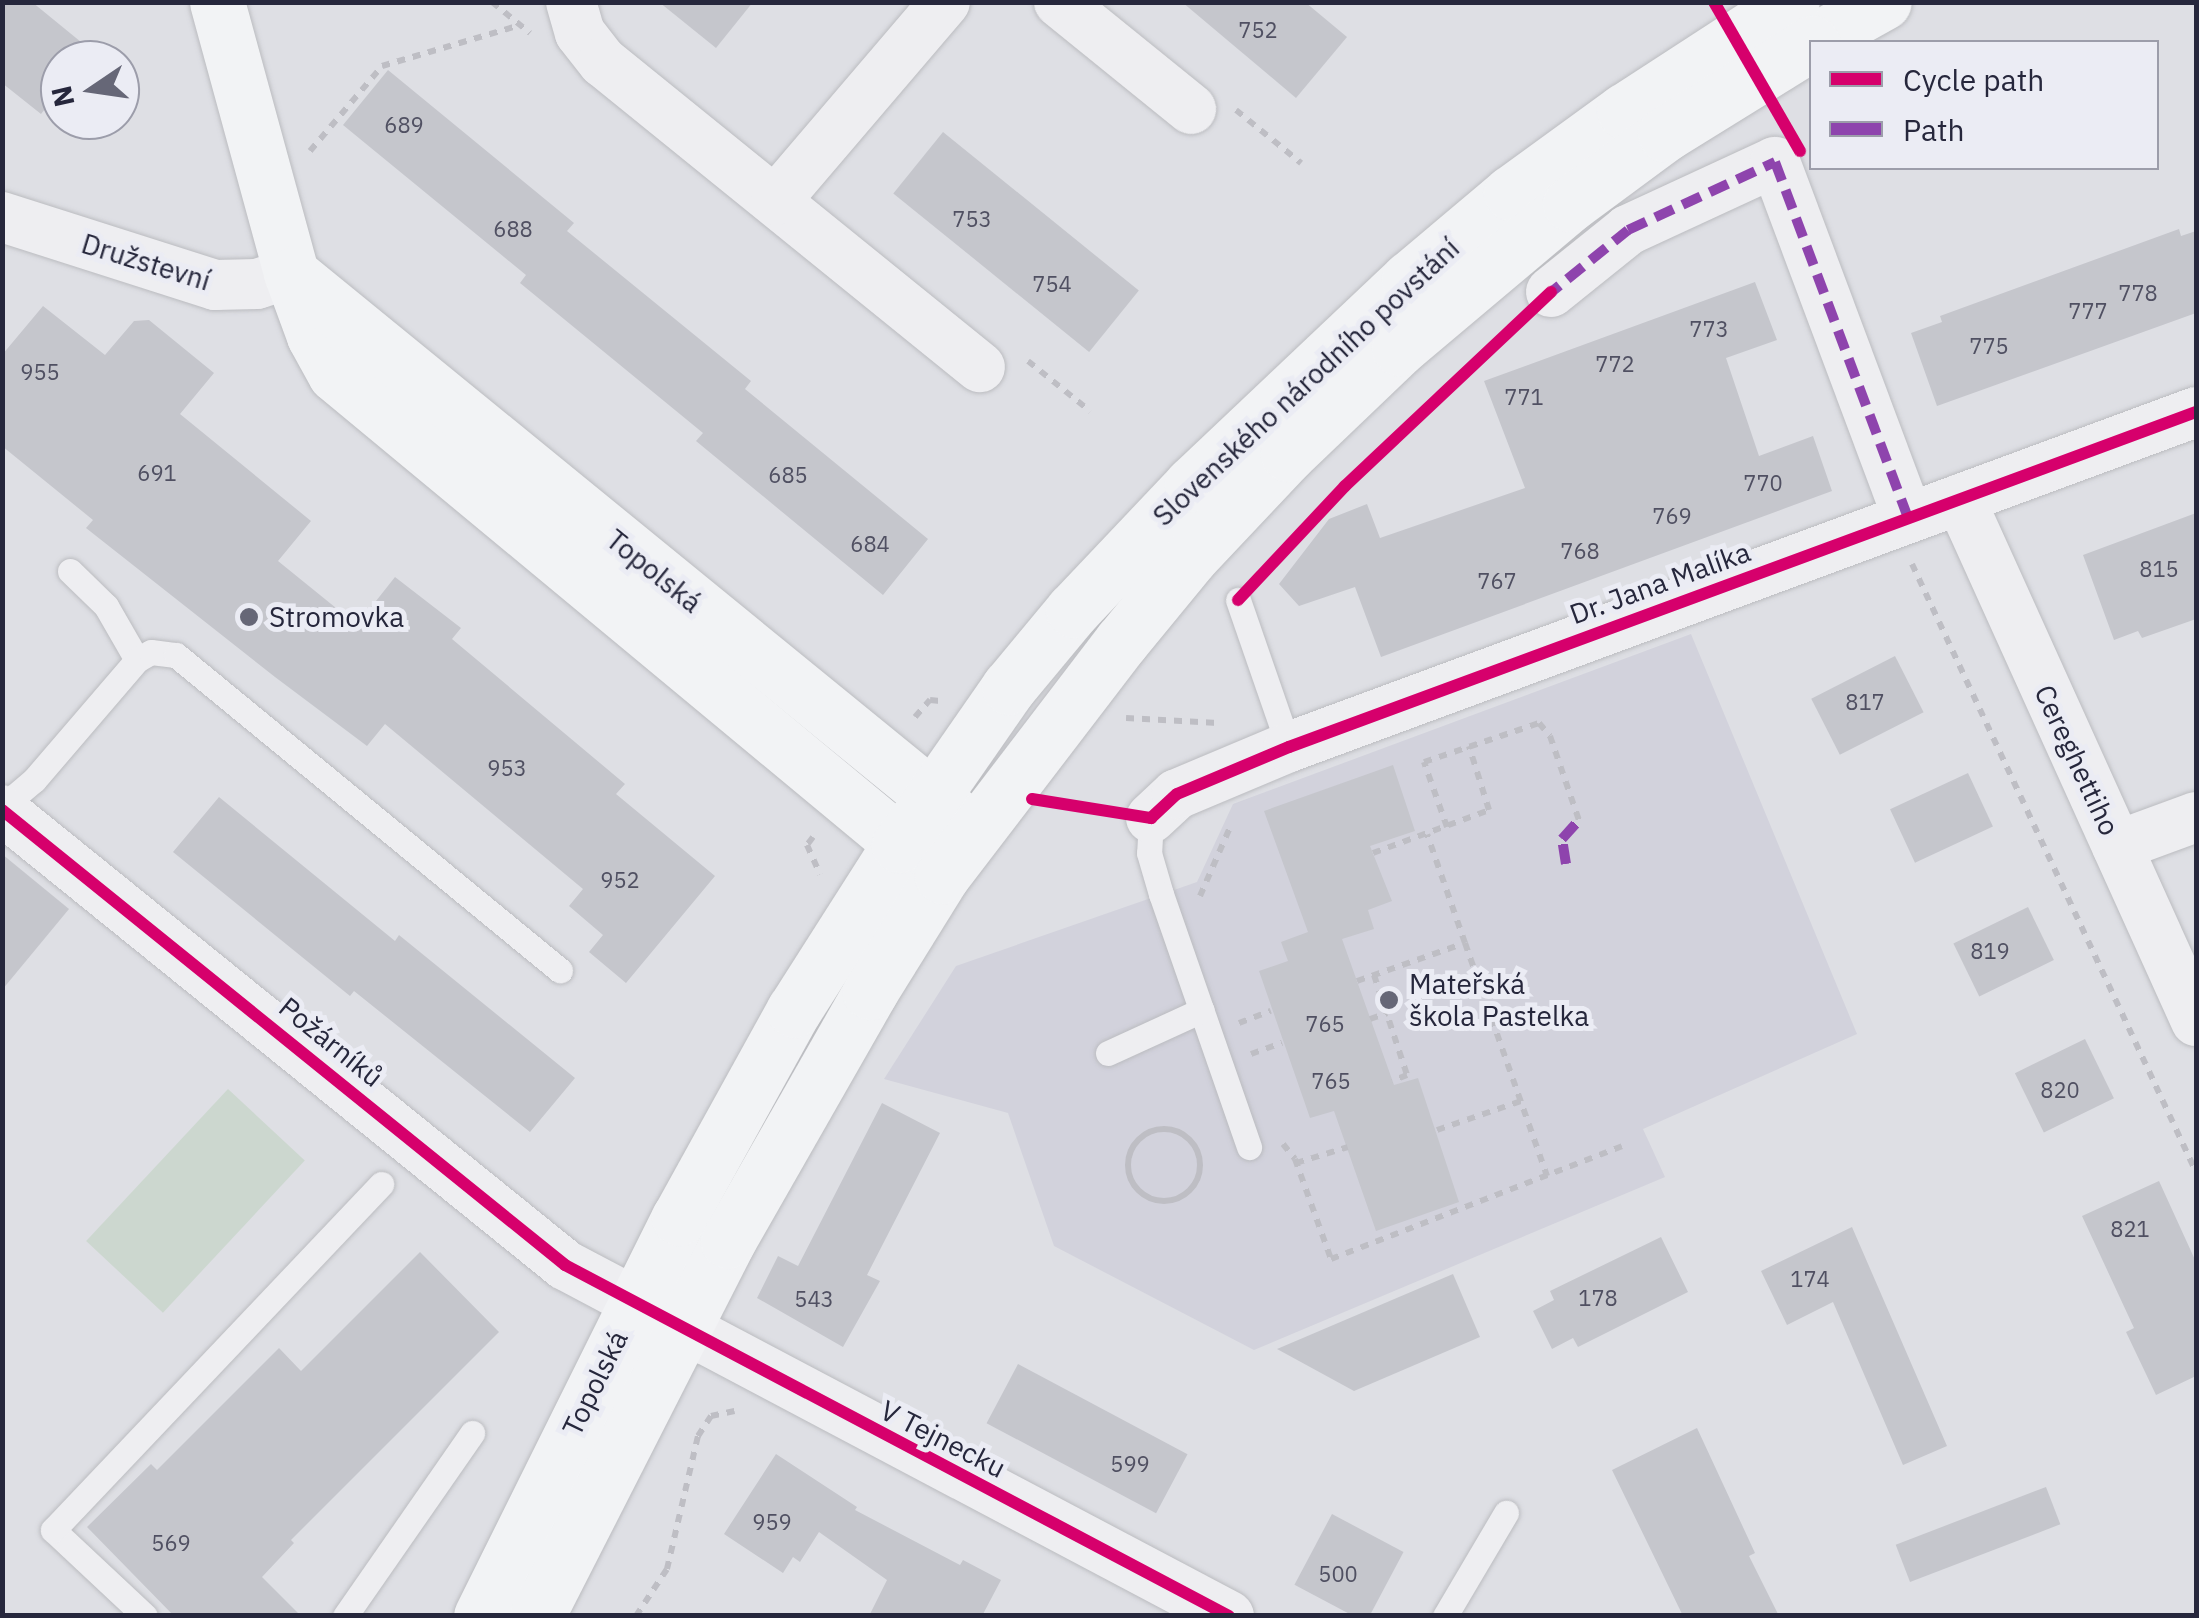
<!DOCTYPE html>
<meta charset="utf-8">
<style>
body{margin:0}
#map{position:relative;width:2199px;height:1618px;overflow:hidden;background:#dedfe4;font-family:"IBM Plex Sans",sans-serif}
div>[style]{position:absolute}
[style*='--x']{left:calc(var(--x)*1px);top:calc(var(--y)*1px);width:calc(var(--w)*1px);rotate:calc(var(--a)*1deg)}
.built>*{inset:0;background:#d2d2dc}
.green>*{inset:0;background:#ccd7cf;transform-origin:0 0}
.building>*{inset:0;background:#c5c6cc;transform-origin:0 0}
.path>*{height:6px;margin-top:-3px;transform-origin:0;background:repeating-linear-gradient(90deg,#bebec4 0 8px,transparent 0 16px)}
.path>.ring{margin:-3px;padding:0;box-sizing:content-box;background:none;border:6px solid #bebec4;border-radius:50%}
.roads{filter:drop-shadow(0 0 2px #bbbcc0) drop-shadow(0 0 2px #bbbcc0)}
.lane>*{height:25px;margin:-12.5px;padding:0 12.5px;transform-origin:12.5px;border-radius:12.5px;background:#eeeef1}
.street>*{height:50px;margin:-25px;padding:0 25px;transform-origin:25px;border-radius:25px;background:#eeeef1}
.secondary>*{height:55px;margin:-27.5px;padding:0 27.5px;transform-origin:27.5px;border-radius:27.5px;background:#f2f3f5}
.quiet>*{height:10px;margin-top:-5px;transform-origin:0;background:repeating-linear-gradient(90deg,#8e44ad 0 20px,transparent 0 30px)}
.cycleway>*{height:12px;margin:-6px;padding:0 6px;transform-origin:6px;border-radius:6px;background:#d6006c}
.dots>*{width:28px;height:28px;translate:-50% -50%;box-sizing:border-box;border:5px solid #ebecf4;border-radius:50%}
span{translate:-50% -50%;white-space:nowrap;text-align:center;line-height:1.15;-webkit-text-stroke:10px #ebecf4;paint-order:stroke}
.number-label{font-size:22px;color:#505062}
.number-label span{-webkit-text-stroke-width:0}
.street-label{font-size:28px;color:#26273c}
.poi-label{font-size:28px;color:#26273c}
.left{translate:0 -50%;text-align:left}
.frame{position:absolute;inset:0;border:5px solid #26273c;pointer-events:none}
.legend{position:absolute;left:1809px;top:40px;width:350px;height:130px;box-sizing:border-box;background:#ebecf4;border:2px solid #9c9daa;margin:0;padding:12px 18px;list-style:none;font-size:30px;color:#26273c}
.legend li{display:flex;align-items:center;gap:20px;height:50px}
.legend b{width:50px;border:2px solid #9c9daa}
.north{position:absolute;left:40px;top:40px;width:100px;height:100px;box-sizing:border-box;background:#ebecf4;border:2px solid #9c9daa;border-radius:50%;rotate:257deg;font-size:28px;font-weight:700;line-height:40px;text-align:center;color:#26273c}
.north::after{content:'';display:block;margin:auto;width:35px;height:45px;background:#666777;clip-path:polygon(50% 0,100% 100%,50% 72%,0 100%)}
</style>
<div id="map">
<div class="built">
<div style="clip-path:polygon(1691px 634px,1857px 1034px,1643px 1129px,1665px 1177px,1254px 1350px,1054px 1246px,1008px 1113px,884px 1079px,956px 966px,1197px 882px,1233px 804px)"></div>
</div>
<div class="green">
<div style="left:228px;top:1089px;width:105px;height:208px;rotate:43deg"></div>
</div>
<div class="building">
<div style="clip-path:polygon(2px 2px,32px 2px,103px 60px,60px 60px,60px 90px,41px 114px,2px 83px)"></div>
<div style="clip-path:polygon(659px 2px,753px 2px,716px 48px)"></div>
<div style="clip-path:polygon(1182px 2px,1305px 2px,1347px 37px,1296px 98px)"></div>
<div style="clip-path:polygon(388px 70px,574px 223px,567px 231px,751px 381px,745px 389px,928px 539px,883px 595px,696px 441px,703px 433px,520px 283px,526px 275px,343px 125px)"></div>
<div style="left:943px;top:132px;width:252px;height:79px;rotate:39deg"></div>
<div style="clip-path:polygon(2179px 229px,2181px 236px,2196px 231px,2196px 313px,1937px 406px,1911px 333px,1942px 322px,1940px 316px)"></div>
<div style="clip-path:polygon(1755px 282px,1777px 340px,1726px 358px,1759px 456px,1813px 436px,1832px 491px,1381px 657px,1355px 587px,1299px 606px,1279px 584px,1329px 519px,1367px 504px,1380px 538px,1525px 488px,1484px 381px)"></div>
<div style="clip-path:polygon(43px 306px,105px 355px,134px 321px,149px 320px,214px 373px,180px 414px,311px 521px,278px 561px,357px 625px,395px 577px,461px 628px,452px 639px,625px 784px,616px 794px,715px 876px,626px 983px,589px 952px,603px 935px,569px 906px,583px 889px,385px 724px,367px 746px,275px 677px,86px 528px,93px 520px,2px 446px,2px 355px)"></div>
<div style="clip-path:polygon(2196px 513px,2196px 619px,2142px 638px,2138px 631px,2114px 640px,2083px 555px)"></div>
<div style="left:1895px;top:656px;width:63px;height:94px;rotate:63deg"></div>
<div style="clip-path:polygon(1393px 765px,1415px 831px,1370px 846px,1392px 901px,1368px 910px,1374px 929px,1342px 939px,1394px 1085px,1418px 1078px,1459px 1202px,1376px 1231px,1334px 1111px,1310px 1118px,1259px 971px,1288px 961px,1281px 942px,1308px 932px,1264px 811px)"></div>
<div style="left:1968px;top:773px;width:59px;height:86px;rotate:65deg"></div>
<div style="clip-path:polygon(219px 797px,395px 941px,399px 935px,575px 1078px,530px 1132px,354px 991px,350px 996px,173px 852px)"></div>
<div style="clip-path:polygon(2px 854px,69px 909px,2px 990px)"></div>
<div style="left:2028px;top:907px;width:59px;height:83px;rotate:64deg"></div>
<div style="left:2085px;top:1039px;width:66px;height:78px;rotate:64deg"></div>
<div style="clip-path:polygon(882px 1103px,940px 1133px,867px 1275px,880px 1281px,843px 1347px,757px 1298px,778px 1256px,798px 1266px)"></div>
<div style="clip-path:polygon(2159px 1181px,2196px 1262px,2196px 1376px,2156px 1395px,2126px 1332px,2134px 1328px,2082px 1216px)"></div>
<div style="clip-path:polygon(1852px 1227px,1947px 1446px,1903px 1465px,1833px 1302px,1787px 1325px,1761px 1271px)"></div>
<div style="clip-path:polygon(1661px 1237px,1688px 1292px,1578px 1347px,1573px 1338px,1552px 1349px,1533px 1311px,1554px 1300px,1550px 1291px)"></div>
<div style="clip-path:polygon(420px 1252px,499px 1332px,291px 1540px,294px 1543px,262px 1577px,301px 1616px,174px 1616px,87px 1527px,151px 1464px,157px 1470px,279px 1348px,301px 1371px)"></div>
<div style="clip-path:polygon(1453px 1274px,1480px 1337px,1354px 1391px,1277px 1349px)"></div>
<div style="left:1018px;top:1364px;width:192px;height:67px;rotate:28deg"></div>
<div style="clip-path:polygon(1697px 1428px,1755px 1553px,1749px 1556px,1779px 1616px,1683px 1616px,1612px 1470px)"></div>
<div style="clip-path:polygon(776px 1454px,857px 1507px,855px 1510px,960px 1565px,963px 1560px,1001px 1580px,982px 1616px,869px 1616px,887px 1580px,819px 1532px,800px 1562px,793px 1557px,783px 1573px,724px 1534px)"></div>
<div style="left:2046px;top:1487px;width:40px;height:161px;rotate:69deg"></div>
<div style="left:1332px;top:1514px;width:81px;height:80px;rotate:28deg"></div>
</div>
<div class="path">
<div style="--x:492;--y:2;--w:49;--a:39.2"></div>
<div style="--x:1236;--y:110;--w:84;--a:39.2"></div>
<div style="--x:310;--y:151;--w:111;--a:-49.7"></div>
<div style="--x:382;--y:66;--w:144;--a:-16.5"></div>
<div style="--x:1028;--y:361;--w:80;--a:38.9"></div>
<div style="--x:1912;--y:564;--w:671;--a:64.96"></div>
<div style="--x:915;--y:717;--w:23;--a:-49"></div>
<div style="--x:930;--y:700;--w:10;--a:6"></div>
<div style="--x:1126;--y:718;--w:92;--a:3.1"></div>
<div style="--x:1447;--y:827;--w:69;--a:-109.5"></div>
<div style="--x:1424;--y:762;--w:121;--a:-18.7"></div>
<div style="--x:1539;--y:723;--w:17;--a:50"></div>
<div style="--x:1550;--y:736;--w:89;--a:71"></div>
<div style="--x:813;--y:837;--w:10;--a:127"></div>
<div style="--x:807;--y:845;--w:32;--a:66"></div>
<div style="--x:1373;--y:853;--w:124;--a:-20.3"></div>
<div style="--x:1489;--y:810;--w:67;--a:-107.4"></div>
<div style="--x:1200;--y:896;--w:77;--a:-66.4"></div>
<div style="--x:1465;--y:943;--w:247;--a:70.6"></div>
<div style="--x:1374;--y:975;--w:105;--a:71.7"></div>
<div style="--x:1407;--y:1075;--w:16;--a:158"></div>
<div style="--x:1357;--y:981;--w:114;--a:-19.4"></div>
<div style="--x:1465;--y:943;--w:115;--a:-109.2"></div>
<div style="--x:1370;--y:1019;--w:18;--a:-19"></div>
<div style="--x:1239;--y:1023;--w:34;--a:-21"></div>
<div style="--x:1251;--y:1054;--w:33;--a:-20"></div>
<div class="ring" style="left:1128px;top:1129px;width:66px;height:66px"></div>
<div style="--x:1437;--y:1130;--w:89;--a:-19"></div>
<div style="--x:1283;--y:1144;--w:19;--a:51"></div>
<div style="--x:1295;--y:1159;--w:106;--a:70.2"></div>
<div style="--x:1331;--y:1259;--w:312;--a:-21.2"></div>
<div style="--x:1296;--y:1163;--w:54;--a:-17.1"></div>
<div style="--x:636;--y:1616;--w:56;--a:-56.6"></div>
<div style="--x:667;--y:1569;--w:137;--a:-76.9"></div>
<div style="--x:698;--y:1436;--w:24;--a:-57"></div>
<div style="--x:711;--y:1416;--w:24;--a:-12"></div>
</div>
<div class="roads">
<div class="lane">
<div style="--x:70;--y:571;--w:50;--a:44.2"></div>
<div style="--x:106;--y:606;--w:62;--a:60.1"></div>
<div style="--x:1238;--y:600;--w:156;--a:70.9"></div>
<div style="--x:2;--y:807;--w:42;--a:-40.2"></div>
<div style="--x:34;--y:780;--w:158;--a:-49.4"></div>
<div style="--x:137;--y:660;--w:16;--a:-30"></div>
<div style="--x:151;--y:652;--w:25;--a:7"></div>
<div style="--x:176;--y:655;--w:497;--a:39.4"></div>
<div style="--x:1151;--y:818;--w:35;--a:93"></div>
<div style="--x:1149;--y:853;--w:43;--a:73.7"></div>
<div style="--x:1161;--y:894;--w:268;--a:70.8"></div>
<div style="--x:1108;--y:1053;--w:103;--a:-24.6"></div>
<div style="--x:145;--y:1616;--w:126;--a:-136.9"></div>
<div style="--x:53;--y:1530;--w:477;--a:-46.5"></div>
<div style="--x:345;--y:1616;--w:223;--a:-55.2"></div>
<div style="--x:1445;--y:1616;--w:120;--a:-59.4"></div>
</div>
<div class="street">
<div style="--x:571;--y:2;--w:32;--a:74"></div>
<div style="--x:580;--y:33;--w:37;--a:52"></div>
<div style="--x:603;--y:62;--w:485;--a:39"></div>
<div style="--x:1059;--y:2;--w:170;--a:39"></div>
<div style="--x:776;--y:200;--w:260;--a:-49.5"></div>
<div style="--x:2;--y:217;--w:224;--a:17.7"></div>
<div style="--x:215;--y:285;--w:42;--a:-1.4"></div>
<div style="--x:257;--y:284;--w:36;--a:-18"></div>
<div style="--x:1551;--y:292;--w:99;--a:-38.8"></div>
<div style="--x:1628;--y:230;--w:162;--a:-24.8"></div>
<div style="--x:1775;--y:162;--w:379;--a:69.5"></div>
<div style="--x:1960;--y:499;--w:573;--a:65.67"></div>
<div style="--x:2;--y:810;--w:724;--a:38.94"></div>
<div style="--x:565;--y:1265;--w:751;--a:27.86"></div>
<div style="--x:1151;--y:818;--w:35;--a:-43"></div>
<div style="--x:1177;--y:794;--w:121;--a:-22.8"></div>
<div style="--x:1289;--y:747;--w:967;--a:-20.27"></div>
<div style="--x:2117;--y:846;--w:84;--a:-20.2"></div>
</div>
<div class="secondary">
<div style="--x:217;--y:2;--w:281;--a:74.7"></div>
<div style="--x:291;--y:273;--w:67;--a:69.9"></div>
<div style="--x:314;--y:336;--w:43;--a:61.1"></div>
<div style="--x:335;--y:374;--w:771;--a:39.68"></div>
<div style="--x:1812;--y:42;--w:82;--a:-29.1"></div>
<div style="--x:293;--y:275;--w:864;--a:39.22"></div>
<div style="--x:481;--y:1616;--w:445;--a:-63.6"></div>
<div style="--x:679;--y:1218;--w:238;--a:-61.1"></div>
<div style="--x:794;--y:1010;--w:196;--a:-57.5"></div>
<div style="--x:899;--y:845;--w:193;--a:-55.2"></div>
<div style="--x:1009;--y:687;--w:100;--a:-50.3"></div>
<div style="--x:1073;--y:610;--w:173;--a:-46.6"></div>
<div style="--x:1192;--y:484;--w:299;--a:-43.4"></div>
<div style="--x:1409;--y:279;--w:133;--a:-40.1"></div>
<div style="--x:1511;--y:193;--w:140;--a:-36"></div>
<div style="--x:1624;--y:111;--w:200;--a:-33"></div>
<div style="--x:537;--y:1616;--w:421;--a:-63"></div>
<div style="--x:728;--y:1241;--w:287;--a:-60.3"></div>
<div style="--x:870;--y:992;--w:137;--a:-58.2"></div>
<div style="--x:942;--y:876;--w:295;--a:-52.6"></div>
<div style="--x:1121;--y:642;--w:109;--a:-50.6"></div>
<div style="--x:1190;--y:558;--w:143;--a:-46.7"></div>
<div style="--x:1288;--y:454;--w:153;--a:-43.7"></div>
<div style="--x:1399;--y:348;--w:224;--a:-40.1"></div>
<div style="--x:1570;--y:204;--w:118;--a:-36.4"></div>
<div style="--x:1665;--y:134;--w:173;--a:-31.8"></div>
</div>
</div>
<div class="quiet">
<div style="--x:1544;--y:298;--w:108;--a:-39"></div>
<div style="--x:1628;--y:230;--w:162;--a:-24.8"></div>
<div style="--x:1775;--y:162;--w:379;--a:69.5"></div>
<div style="--x:1566;--y:864;--w:25;--a:-99"></div>
<div style="--x:1562;--y:839;--w:25;--a:-48"></div>
</div>
<div class="cycleway">
<div style="--x:1714;--y:2;--w:172;--a:60"></div>
<div style="--x:1238;--y:600;--w:156;--a:-46.8"></div>
<div style="--x:1345;--y:486;--w:283;--a:-43.3"></div>
<div style="--x:1032;--y:799;--w:121;--a:9.1"></div>
<div style="--x:1151;--y:818;--w:35;--a:-43"></div>
<div style="--x:1177;--y:794;--w:121;--a:-22.8"></div>
<div style="--x:1289;--y:747;--w:967;--a:-20.27"></div>
<div style="--x:2;--y:810;--w:724;--a:38.94"></div>
<div style="--x:565;--y:1265;--w:751;--a:27.86"></div>
</div>
<div class="dots">
<div style="left:249px;top:617px;background:#666777"></div>
<div style="left:1389px;top:1000px;background:#666777"></div>
</div>
<div class="number-label">
<span style="left:1258px;top:30px">752</span>
<span style="left:404px;top:125px">689</span>
<span style="left:972px;top:219px">753</span>
<span style="left:513px;top:229px">688</span>
<span style="left:1052px;top:284px">754</span>
<span style="left:2138px;top:293px">778</span>
<span style="left:2088px;top:311px">777</span>
<span style="left:1709px;top:329px">773</span>
<span style="left:1989px;top:346px">775</span>
<span style="left:1615px;top:364px">772</span>
<span style="left:40px;top:372px">955</span>
<span style="left:1524px;top:397px">771</span>
<span style="left:157px;top:473px">691</span>
<span style="left:788px;top:475px">685</span>
<span style="left:1763px;top:483px">770</span>
<span style="left:1672px;top:516px">769</span>
<span style="left:870px;top:544px">684</span>
<span style="left:1580px;top:551px">768</span>
<span style="left:2159px;top:569px">815</span>
<span style="left:1497px;top:581px">767</span>
<span style="left:1865px;top:702px">817</span>
<span style="left:507px;top:768px">953</span>
<span style="left:620px;top:880px">952</span>
<span style="left:1990px;top:951px">819</span>
<span style="left:1325px;top:1024px">765</span>
<span style="left:1331px;top:1081px">765</span>
<span style="left:2060px;top:1090px">820</span>
<span style="left:2130px;top:1229px">821</span>
<span style="left:1810px;top:1279px">174</span>
<span style="left:1598px;top:1298px">178</span>
<span style="left:814px;top:1299px">543</span>
<span style="left:1130px;top:1464px">599</span>
<span style="left:772px;top:1522px">959</span>
<span style="left:171px;top:1543px">569</span>
<span style="left:1338px;top:1574px">500</span>
</div>
<div class="street-label">
<span style="left:146px;top:262px;rotate:17deg">Družstevní</span>
<span style="left:1306px;top:382px;rotate:-43deg">Slovenského národního povstání</span>
<span style="left:654px;top:571px;rotate:39deg">Topolská</span>
<span style="left:1660px;top:583px;rotate:-20deg">Dr. Jana Malíka</span>
<span style="left:2077px;top:760px;rotate:65deg">Cereghettiho</span>
<span style="left:331px;top:1042px;rotate:39deg">Požárníků</span>
<span style="left:595px;top:1383px;rotate:-64deg">Topolská</span>
<span style="left:943px;top:1439px;rotate:27deg">V Tejnecku</span>
</div>
<div class="poi-label">
<span class="left" style="left:269px;top:617px">Stromovka</span>
<span class="left" style="left:1409px;top:1000px">Mateřská<br>škola Pastelka</span>
</div>
<div class="frame"></div>
<ul class="legend">
<li><b style="height:12px;background:#d6006c"></b>Cycle path</li>
<li><b style="height:12px;background:#8e44ad"></b>Path</li>
</ul>
<div class="north">N</div>
</div>
